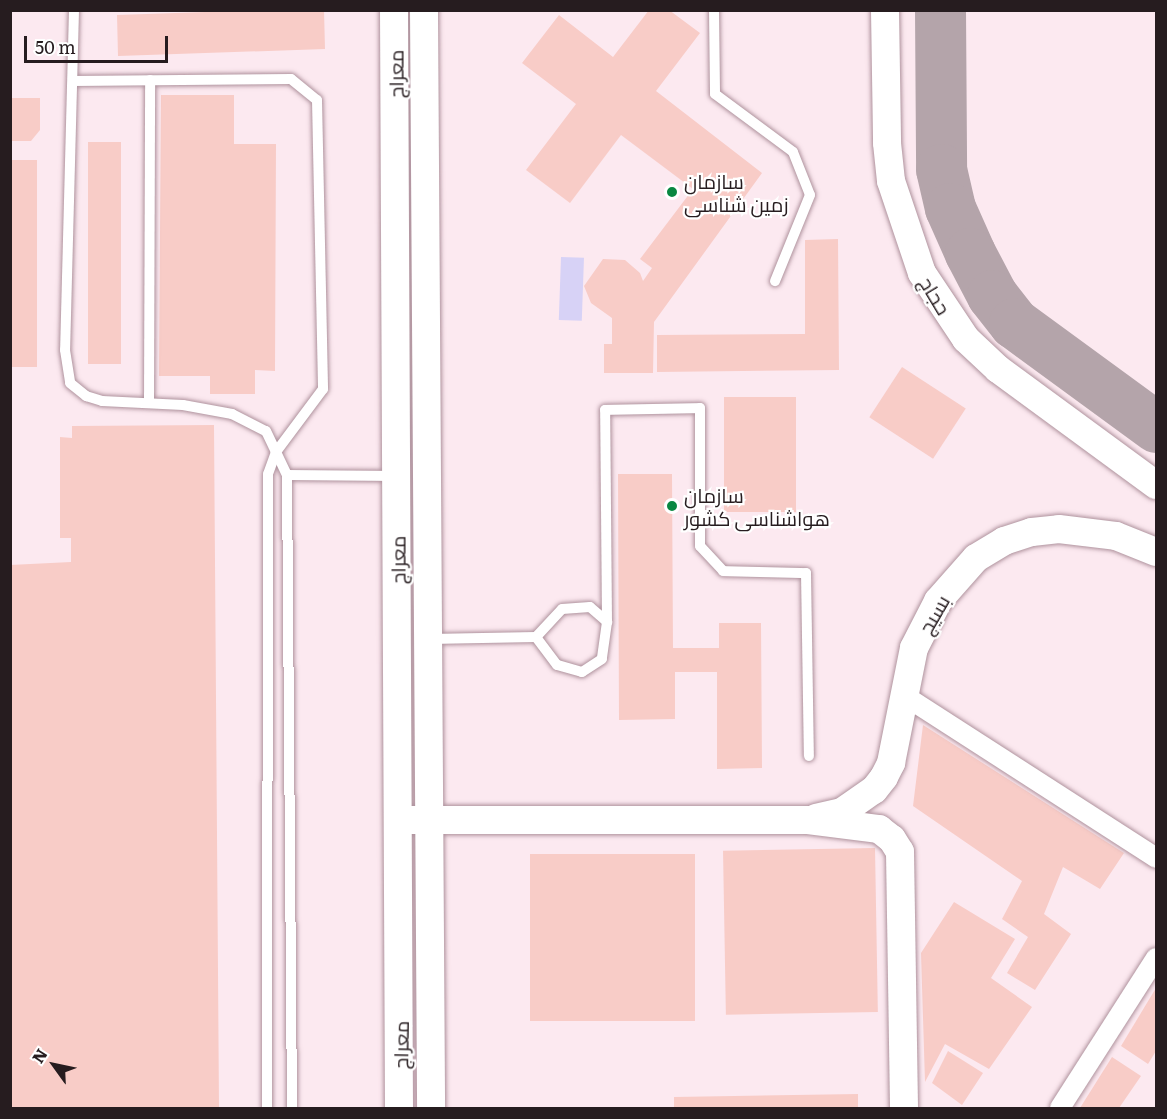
<!DOCTYPE html>
<meta charset="utf-8">
<style>
body{margin:0}
#map{position:relative;width:1167px;height:1119px;overflow:hidden;background:#fce9f0;font-family:Literata,Cairo,serif}
div>[style]{position:absolute}
[style*='--x']{left:calc(var(--x)*1px);top:calc(var(--y)*1px);width:calc(var(--w)*1px);rotate:calc(var(--a)*1deg)}
.water>*{inset:0;background:#d7d2f6;transform-origin:0 0}
.taxiway>*{height:51px;margin:-25.5px;padding:0 25.5px;transform-origin:25.5px;border-radius:25.5px;background:#b4a4aa}
.building>*{inset:0;background:#f8ccc7;transform-origin:0 0}
.roads{filter:drop-shadow(0 0 2px #af929d) drop-shadow(0 0 2px #af929d)}
.lane>*{height:10px;margin:-5px;padding:0 5px;transform-origin:5px;border-radius:5px;background:#fff}
.street>*{height:20px;margin:-10px;padding:0 10px;transform-origin:10px;border-radius:10px;background:#fff}
.secondary>*{height:28px;margin:-14px;padding:0 14px;transform-origin:14px;border-radius:14px;background:#fff}
.dots>*{width:16px;height:16px;translate:-50% -50%;box-sizing:border-box;border:3px solid #fff;border-radius:50%}
span{translate:-50% -50%;white-space:nowrap;text-align:center;line-height:1.15;-webkit-text-stroke:4.5px #fff;paint-order:stroke}
.street-label{font-size:20px;color:#261c1f}
.poi-label{font-size:20px;color:#261c1f}
.left{translate:0 -50%;text-align:left}
.frame{position:absolute;inset:0;border:12px solid #261c1f;pointer-events:none}
.north{position:absolute;left:24px;top:1035px;width:60px;height:60px;-webkit-text-stroke:4px #fff;paint-order:stroke;rotate:303deg;font-size:16px;font-weight:700;line-height:24px;text-align:center;color:#261c1f}
.north::after{content:'';display:block;margin:auto;width:21px;height:27px;background:#261c1f;clip-path:polygon(50% 0,100% 100%,50% 72%,0 100%)}
.scale{position:absolute;left:24px;top:36px;width:144px;height:27px;box-sizing:border-box;border:3px solid #261c1f;border-top:0;padding-left:8px;font-size:18px;line-height:21px;white-space:nowrap;color:#261c1f;-webkit-text-stroke:4px #fff;paint-order:stroke}
</style>
<div id="map">
<div class="water">
<div style="left:561px;top:257px;width:23px;height:63px;rotate:2deg"></div>
</div>
<div class="taxiway">
<div style="--x:940;--y:10;--w:159;--a:89.6"></div>
<div style="--x:941;--y:169;--w:40;--a:77"></div>
<div style="--x:950;--y:208;--w:49;--a:66"></div>
<div style="--x:970;--y:253;--w:47;--a:62.4"></div>
<div style="--x:992;--y:295;--w:36;--a:52"></div>
<div style="--x:1014;--y:323;--w:176;--a:36.2"></div>
</div>
<div class="building">
<div style="clip-path:polygon(262px 10px,324px 10px,325px 49px,118px 56px,117px 15px)"></div>
<div style="clip-path:polygon(649px 10px,669px 10px,700px 33px,656px 91px,762px 173px,654px 322px,653px 373px,604px 373px,604px 344px,612px 344px,612px 318px,591px 303px,584px 286px,603px 259px,625px 260px,640px 273px,643px 281px,652px 268px,640px 259px,693px 189px,621px 135px,570px 203px,526px 170px,576px 104px,522px 63px,559px 15px,613px 57px)"></div>
<div style="clip-path:polygon(161px 95px,234px 95px,234px 144px,276px 144px,275px 371px,255px 370px,255px 394px,210px 394px,210px 376px,159px 376px)"></div>
<div style="clip-path:polygon(10px 98px,40px 98px,40px 130px,31px 141px,10px 141px)"></div>
<div style="left:88px;top:142px;width:33px;height:222px"></div>
<div style="left:37px;top:160px;width:207px;height:27px;rotate:90deg"></div>
<div style="clip-path:polygon(838px 239px,839px 370px,657px 372px,657px 335px,805px 334px,805px 240px)"></div>
<div style="left:902px;top:367px;width:76px;height:60px;rotate:33deg"></div>
<div style="left:724px;top:397px;width:72px;height:115px"></div>
<div style="clip-path:polygon(214px 425px,219px 1108px,10px 1108px,10px 565px,71px 562px,71px 538px,60px 538px,60px 437px,72px 438px,72px 426px)"></div>
<div style="clip-path:polygon(618px 474px,672px 474px,673px 648px,719px 648px,719px 623px,761px 623px,762px 768px,717px 769px,717px 672px,675px 672px,675px 719px,619px 720px)"></div>
<div style="clip-path:polygon(923px 725px,1124px 853px,1100px 889px,1063px 867px,1044px 914px,1071px 934px,1035px 990px,1007px 973px,1028px 937px,1002px 919px,1022px 881px,913px 806px)"></div>
<div style="left:875px;top:848px;width:164px;height:152px;rotate:89deg"></div>
<div style="left:530px;top:854px;width:165px;height:167px"></div>
<div style="clip-path:polygon(954px 902px,1015px 939px,991px 978px,1032px 1007px,989px 1069px,945px 1044px,925px 1082px,921px 953px)"></div>
<div style="clip-path:polygon(1156px 988px,1156px 1051px,1148px 1064px,1121px 1046px)"></div>
<div style="clip-path:polygon(948px 1051px,983px 1073px,962px 1105px,932px 1083px)"></div>
<div style="clip-path:polygon(1112px 1057px,1141px 1076px,1119px 1108px,1080px 1108px)"></div>
<div style="clip-path:polygon(858px 1094px,858px 1108px,674px 1108px,674px 1097px)"></div>
</div>
<div class="roads">
<div class="lane">
<div style="--x:74;--y:10;--w:340;--a:91.5"></div>
<div style="--x:65;--y:350;--w:33;--a:81"></div>
<div style="--x:70;--y:383;--w:21;--a:39"></div>
<div style="--x:86;--y:396;--w:17;--a:17"></div>
<div style="--x:102;--y:401;--w:81;--a:2.8"></div>
<div style="--x:183;--y:405;--w:50;--a:10.4"></div>
<div style="--x:232;--y:414;--w:38;--a:27"></div>
<div style="--x:266;--y:431;--w:49;--a:64.5"></div>
<div style="--x:287;--y:475;--w:633;--a:89.55"></div>
<div style="--x:714;--y:10;--w:84;--a:89.3"></div>
<div style="--x:715;--y:94;--w:97;--a:36.6"></div>
<div style="--x:793;--y:152;--w:46;--a:68.4"></div>
<div style="--x:810;--y:195;--w:93;--a:112.1"></div>
<div style="--x:73;--y:81;--w:218;--a:-0.5"></div>
<div style="--x:291;--y:79;--w:33;--a:39"></div>
<div style="--x:317;--y:100;--w:289;--a:88.8"></div>
<div style="--x:323;--y:389;--w:79;--a:126.7"></div>
<div style="--x:276;--y:452;--w:23;--a:110"></div>
<div style="--x:268;--y:474;--w:634;--a:90.09"></div>
<div style="--x:149;--y:403;--w:323;--a:-89.8"></div>
<div style="--x:287;--y:475;--w:109;--a:0.5"></div>
<div style="--x:607;--y:622;--w:212;--a:-90.5"></div>
<div style="--x:605;--y:410;--w:95;--a:-1.2"></div>
<div style="--x:700;--y:408;--w:138;--a:90"></div>
<div style="--x:700;--y:546;--w:34;--a:47"></div>
<div style="--x:723;--y:571;--w:83;--a:1.4"></div>
<div style="--x:806;--y:573;--w:183;--a:89.1"></div>
<div style="--x:429;--y:639;--w:107;--a:-1.1"></div>
<div style="--x:536;--y:637;--w:38;--a:-47"></div>
<div style="--x:562;--y:609;--w:28;--a:-4"></div>
<div style="--x:590;--y:607;--w:23;--a:41"></div>
<div style="--x:607;--y:622;--w:37;--a:98"></div>
<div style="--x:602;--y:659;--w:24;--a:147"></div>
<div style="--x:582;--y:672;--w:26;--a:-164"></div>
<div style="--x:557;--y:665;--w:35;--a:-127"></div>
</div>
<div class="street">
<div style="--x:905;--y:696;--w:299;--a:32.8"></div>
<div style="--x:1060;--y:1108;--w:178;--a:-57.4"></div>
</div>
<div class="secondary">
<div style="--x:394;--y:10;--w:1098;--a:89.74"></div>
<div style="--x:424;--y:10;--w:1098;--a:89.63"></div>
<div style="--x:885;--y:10;--w:133;--a:89.1"></div>
<div style="--x:887;--y:143;--w:38;--a:84"></div>
<div style="--x:891;--y:181;--w:97;--a:71.4"></div>
<div style="--x:922;--y:273;--w:79;--a:56.3"></div>
<div style="--x:966;--y:339;--w:44;--a:43.2"></div>
<div style="--x:998;--y:369;--w:196;--a:36.3"></div>
<div style="--x:816;--y:818;--w:27;--a:-13"></div>
<div style="--x:842;--y:812;--w:39;--a:-35"></div>
<div style="--x:874;--y:790;--w:16;--a:-52"></div>
<div style="--x:884;--y:777;--w:16;--a:-63"></div>
<div style="--x:891;--y:763;--w:117;--a:-78.7"></div>
<div style="--x:914;--y:648;--w:53;--a:-62.9"></div>
<div style="--x:938;--y:601;--w:57;--a:-48.5"></div>
<div style="--x:976;--y:558;--w:33;--a:-31"></div>
<div style="--x:1004;--y:541;--w:29;--a:-18"></div>
<div style="--x:1032;--y:532;--w:27;--a:-6"></div>
<div style="--x:1059;--y:529;--w:57;--a:7"></div>
<div style="--x:1116;--y:536;--w:43;--a:21.8"></div>
<div style="--x:411;--y:820;--w:397;--a:0"></div>
<div style="--x:808;--y:820;--w:72;--a:7.2"></div>
<div style="--x:879;--y:829;--w:16;--a:38"></div>
<div style="--x:892;--y:839;--w:15;--a:58"></div>
<div style="--x:900;--y:852;--w:256;--a:89.1"></div>
</div>
</div>
<div class="dots">
<div style="left:672px;top:192px;background:#098741"></div>
<div style="left:672px;top:506px;background:#098741"></div>
</div>
<div class="street-label">
<span style="left:395px;top:74px;rotate:-90deg">معراج</span>
<span style="left:936px;top:295px;rotate:59deg">حجاج</span>
<span style="left:397px;top:560px;rotate:-90deg">معراج</span>
<span style="left:933px;top:614px;rotate:-60deg">بسیج</span>
<span style="left:400px;top:1045px;rotate:-89deg">معراج</span>
</div>
<div class="poi-label">
<span class="left" style="left:684px;top:192px">سازمان<br>زمین شناسی</span>
<span class="left" style="left:684px;top:506px">سازمان<br>هواشناسی کشور</span>
</div>
<div class="frame"></div>
<div class="north">N</div>
<div class="scale">50 m</div>
</div>
